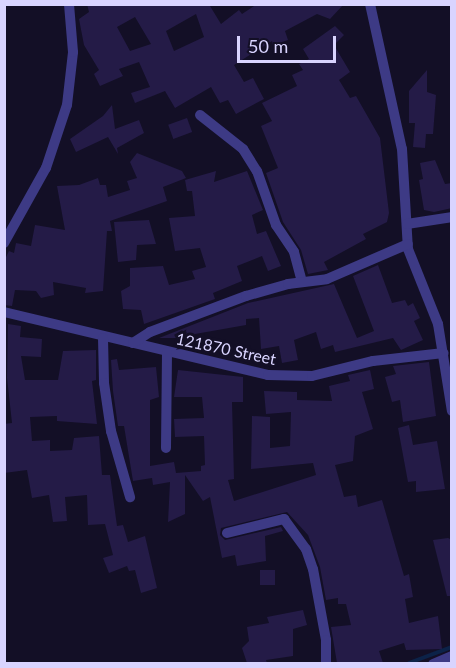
<!DOCTYPE html>
<style>
body{margin:0}
#map{position:relative;width:456px;height:668px;overflow:hidden;background:#130f26;font-family:Lato,sans-serif}
div>[style]{position:absolute}
[style*='--x']{left:calc(var(--x)*1px);top:calc(var(--y)*1px);width:calc(var(--w)*1px);rotate:calc(var(--a)*1deg)}
.stream>*{height:4px;margin:-2px;padding:0 2px;transform-origin:2px;border-radius:2px;background:#0c2248}
.building>*{inset:0;background:#241b47;transform-origin:0 0}
.street>*{height:10px;margin:-5px;padding:0 5px;transform-origin:5px;border-radius:5px;background:#3d3a85}
span{translate:-50% -50%;white-space:nowrap;text-align:center;line-height:1.15;-webkit-text-stroke:6px #130f26;paint-order:stroke}
.street-label{font-size:16px;color:#d9d4ff}
.frame{position:absolute;inset:0;border:6px solid #d9d4ff;pointer-events:none}
.scale{position:absolute;left:237px;top:36px;width:99px;height:27px;box-sizing:border-box;border:3px solid #d9d4ff;border-top:0;padding-left:8px;font-size:18px;line-height:21px;white-space:nowrap;color:#d9d4ff;-webkit-text-stroke:4px #130f26;paint-order:stroke}
</style>
<div id="map">
<div class="stream">
<div style="--x:409;--y:663;--w:46;--a:-20.4"></div>
</div>
<div class="building">
<div style="clip-path:polygon(evenodd,87px 4px,214px 4px,210px 6px,221px 24px,239px 10px,242px 14px,257px 4px,344px 4px,330px 19px,317px 14px,285px 31px,288px 40px,273px 45px,272px 41px,234px 65px,244px 82px,253px 78px,264px 99px,236px 114px,228px 100px,220px 103px,211px 87px,175px 108px,165px 91px,135px 103px,131px 93px,150px 87px,139px 62px,119px 69px,123px 76px,100px 86px,94px 74px,99px 70px,84px 45px,79px 19px,89px 12px,87px 4px,196px 14px,204px 37px,174px 51px,166px 31px,196px 14px,87px 4px,135px 17px,151px 44px,130px 51px,117px 27px,135px 17px)"></div>
<div style="clip-path:polygon(335px 26px,344px 35px,334px 45px,350px 72px,339px 80px,350px 98px,356px 96px,380px 138px,389px 213px,387px 222px,363px 234px,366px 239px,324px 262px,328px 270px,308px 274px,301px 250px,283px 222px,266px 173px,278px 168px,261px 126px,272px 121px,262px 103px,297px 86px,292px 75px,303px 70px,299px 64px,309px 59px,303px 49px)"></div>
<div style="clip-path:polygon(427px 70px,427px 92px,436px 95px,433px 134px,426px 134px,425px 148px,413px 147px,415px 123px,409px 123px,409px 91px)"></div>
<div style="clip-path:polygon(112px 105px,115px 129px,139px 120px,144px 133px,117px 148px,118px 154px,108px 137px,76px 152px,70px 139px,103px 116px)"></div>
<div style="left:187px;top:118px;width:15px;height:20px;rotate:70deg"></div>
<div style="clip-path:polygon(137px 153px,182px 171px,186px 178px,163px 187px,167px 201px,110px 221px,112px 231px,107px 231px,103px 291px,85px 293px,86px 288px,53px 282px,54px 295px,41px 298px,36px 291px,15px 290px,12px 306px,4px 305px,4px 261px,9px 251px,14px 253px,16px 243px,31px 246px,35px 225px,65px 230px,57px 186px,79px 185px,98px 178px,100px 185px,106px 185px,108px 197px,130px 190px,127px 181px,137px 178px,130px 162px)"></div>
<div style="clip-path:polygon(435px 160px,445px 184px,452px 183px,452px 208px,434px 212px,424px 210px,419px 180px,423px 179px,420px 163px)"></div>
<div style="clip-path:polygon(216px 171px,214px 182px,247px 171px,263px 210px,252px 215px,257px 234px,266px 231px,281px 266px,268px 271px,262px 256px,237px 266px,242px 281px,213px 293px,215px 299px,144px 324px,141px 310px,123px 309px,121px 291px,130px 286px,130px 268px,163px 266px,169px 285px,195px 279px,192px 271px,206px 267px,200px 248px,175px 251px,169px 218px,195px 216px,192px 191px,187px 191px,185px 180px)"></div>
<div style="clip-path:polygon(149px 220px,156px 244px,137px 245px,136px 260px,118px 262px,114px 222px)"></div>
<div style="clip-path:polygon(378px 265px,392px 303px,405px 300px,408px 306px,413px 303px,420px 318px,414px 321px,423px 340px,401px 350px,393px 338px,335px 352px,333px 345px,321px 349px,316px 332px,294px 340px,298px 360px,282px 363px,279px 346px,261px 349px,259px 318px,246px 319px,246px 325px,195px 334px,195px 338px,159px 338px,248px 303px,334px 284px,357px 338px,374px 331px,353px 276px)"></div>
<div style="clip-path:polygon(8px 324px,21px 326px,20px 337px,42px 339px,41px 357px,21px 356px,25px 380px,58px 380px,63px 351px,96px 350px,96px 380px,92px 381px,97px 424px,57px 421px,57px 416px,30px 417px,32px 441px,50px 440px,50px 451px,72px 450px,74px 438px,99px 436px,102px 475px,110px 475px,117px 526px,123px 525px,128px 542px,145px 536px,157px 588px,141px 593px,135px 570px,129px 571px,127px 566px,109px 573px,103px 558px,113px 555px,105px 524px,88px 525px,87px 495px,65px 497px,67px 521px,53px 522px,49px 495px,32px 498px,27px 470px,4px 473px,4px 424px,12px 423px,7px 378px)"></div>
<div style="clip-path:polygon(117px 359px,119px 370px,156px 367px,159px 397px,150px 400px,150px 466px,174px 462px,176px 473px,201px 471px,201px 466px,205px 465px,204px 436px,175px 437px,174px 419px,204px 418px,202px 397px,174px 397px,178px 370px,243px 377px,243px 402px,232px 402px,234px 479px,228px 480px,234px 501px,316px 475px,313px 463px,251px 469px,252px 416px,270px 417px,270px 448px,290px 446px,291px 412px,266px 414px,264px 391px,297px 392px,297px 400px,332px 401px,329px 386px,350px 381px,348px 375px,370px 370px,374px 389px,362px 392px,373px 429px,355px 436px,353px 461px,335px 465px,344px 497px,356px 495px,358px 507px,382px 500px,404px 576px,409px 574px,413px 597px,405px 599px,409px 623px,438px 616px,442px 649px,406px 650px,404px 643px,379px 651px,383px 663px,337px 663px,331px 627px,351px 625px,346px 604px,338px 604px,338px 598px,326px 600px,320px 567px,308px 535px,287px 512px,221px 528px,220px 535px,225px 540px,281px 527px,283px 531px,265px 536px,266px 561px,237px 566px,235px 555px,222px 558px,210px 497px,203px 501px,185px 475px,185px 514px,168px 522px,170px 482px,153px 485px,152px 478px,133px 481px,124px 426px,118px 426px,113px 391px,111px 360px)"></div>
<div style="clip-path:polygon(429px 362px,436px 416px,403px 422px,400px 400px,392px 402px,385px 377px,396px 374px,393px 366px)"></div>
<div style="clip-path:polygon(409px 425px,413px 445px,437px 441px,445px 489px,416px 492px,416px 481px,408px 482px,398px 428px)"></div>
<div style="clip-path:polygon(448px 538px,452px 540px,452px 596px,447px 596px,433px 540px)"></div>
<div style="left:275px;top:570px;width:15px;height:15px;rotate:90deg"></div>
<div style="clip-path:polygon(303px 610px,307px 625px,293px 629px,293px 656px,266px 660px,267px 663px,247px 663px,242px 648px,249px 641px,247px 627px,269px 623px,267px 617px)"></div>
</div>
<div class="street">
<div style="--x:370;--y:4;--w:148;--a:77.6"></div>
<div style="--x:402;--y:149;--w:100;--a:86.6"></div>
<div style="--x:408;--y:249;--w:81;--a:68.2"></div>
<div style="--x:438;--y:324;--w:88;--a:80.9"></div>
<div style="--x:200;--y:115;--w:55;--a:38.3"></div>
<div style="--x:243;--y:149;--w:26;--a:58"></div>
<div style="--x:257;--y:171;--w:57;--a:70.6"></div>
<div style="--x:276;--y:225;--w:32;--a:56"></div>
<div style="--x:294;--y:252;--w:31;--a:75"></div>
<div style="--x:407;--y:224;--w:46;--a:-8.8"></div>
<div style="--x:4;--y:243;--w:86;--a:-60.8"></div>
<div style="--x:46;--y:168;--w:66;--a:-71.6"></div>
<div style="--x:67;--y:105;--w:53;--a:-83.5"></div>
<div style="--x:73;--y:52;--w:48;--a:-94.8"></div>
<div style="--x:4;--y:312;--w:271;--a:13.4"></div>
<div style="--x:268;--y:375;--w:44;--a:1.3"></div>
<div style="--x:312;--y:376;--w:63;--a:-13.8"></div>
<div style="--x:373;--y:361;--w:71;--a:-6.4"></div>
<div style="--x:103;--y:338;--w:45;--a:88.7"></div>
<div style="--x:104;--y:383;--w:49;--a:81.7"></div>
<div style="--x:111;--y:431;--w:69;--a:73.9"></div>
<div style="--x:133;--y:343;--w:20;--a:-33"></div>
<div style="--x:150;--y:332;--w:103;--a:-20.6"></div>
<div style="--x:246;--y:296;--w:44;--a:-15.9"></div>
<div style="--x:288;--y:284;--w:39;--a:-7"></div>
<div style="--x:327;--y:279;--w:88;--a:-23.4"></div>
<div style="--x:166;--y:448;--w:96;--a:-89.4"></div>
<div style="--x:227;--y:533;--w:59;--a:-13.8"></div>
<div style="--x:284;--y:519;--w:37;--a:54"></div>
<div style="--x:306;--y:549;--w:21;--a:71"></div>
<div style="--x:313;--y:569;--w:72;--a:79.6"></div>
<div style="--x:326;--y:640;--w:24;--a:90"></div>
<div style="--x:433;--y:664;--w:21;--a:-23"></div>
</div>
<div class="street-label">
<span style="left:226px;top:349px;rotate:12deg">121870 Street</span>
</div>
<div class="frame"></div>
<div class="scale">50 m</div>
</div>
